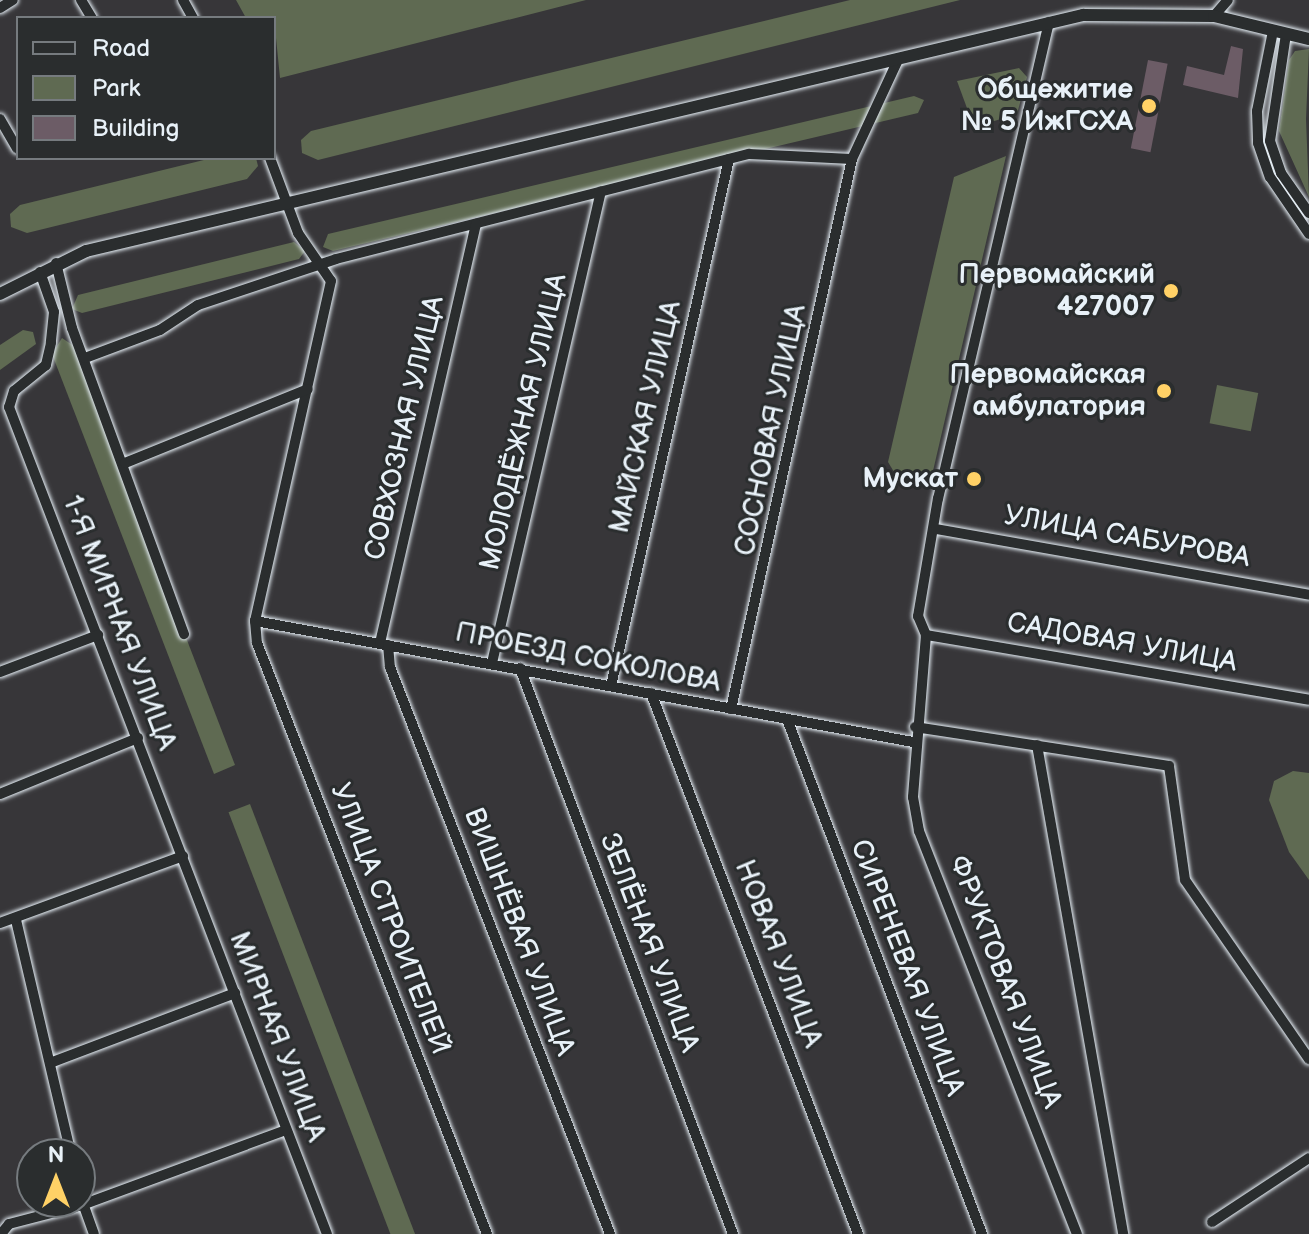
<!DOCTYPE html>
<meta charset="utf-8">
<style>
body{margin:0}
#map{position:relative;width:1309px;height:1234px;overflow:hidden;background:#373639;font-family:"Balsamiq Sans",sans-serif}
div>[style]{position:absolute}
[style*='--x']{left:calc(var(--x)*1px);top:calc(var(--y)*1px);width:calc(var(--w)*1px);rotate:calc(var(--a)*1deg)}
.green>*{inset:0;background:#5f6a52;transform-origin:0 0}
.building>*{inset:0;background:#6c5c66;transform-origin:0 0}
.roads{filter:drop-shadow(0 0 2px #e8f1f8) drop-shadow(0 0 2px #e8f1f8)}
.minor>*{height:10px;margin:-5px;padding:0 5px;transform-origin:5px;border-radius:5px;background:#2a2d2e}
.tertiary>*{height:12px;margin:-6px;padding:0 6px;transform-origin:6px;border-radius:6px;background:#2a2d2e}
.dots>*{width:22px;height:22px;translate:-50% -50%;box-sizing:border-box;border:4px solid #2a2d2e;border-radius:50%}
span{translate:-50% -50%;white-space:nowrap;text-align:center;line-height:1.15;-webkit-text-stroke:6px #2a2d2e;paint-order:stroke}
.poi-label{font-size:28px;color:#e8f1f8;font-weight:700}
.right{translate:-100% -50%;text-align:right}
.street-label{font-size:28px;color:#e8f1f8}
.legend{position:absolute;left:16px;top:16px;width:260px;height:144px;box-sizing:border-box;background:#2a2d2e;border:2px solid #767b7f;margin:0;padding:10px 14px;list-style:none;font-size:24px;color:#e8f1f8}
.legend li{display:flex;align-items:center;gap:16px;height:40px}
.legend b{width:40px;border:2px solid #767b7f}
.north{position:absolute;left:16px;top:1138px;width:80px;height:80px;box-sizing:border-box;background:#2a2d2e;border:2px solid #767b7f;border-radius:50%;rotate:0deg;font-size:22px;font-weight:700;line-height:32px;text-align:center;color:#e8f1f8}
.north::after{content:'';display:block;margin:auto;width:28px;height:36px;background:#ffd166;clip-path:polygon(50% 0,100% 100%,50% 72%,0 100%)}
</style>
<div id="map">
<div class="green">
<div style="clip-path:polygon(236px 0,586px 0,280px 78px,274px 18px,246px 18px)"></div>
<div style="clip-path:polygon(850px 0,960px 0,318px 160px,302px 153px,301px 140px,311px 131px)"></div>
<div style="clip-path:polygon(1309px 49px,1306px 119px,1309px 197px,1279px 131px,1289px 60px,1295px 51px)"></div>
<div style="clip-path:polygon(1019px 68px,1027px 77px,1017px 114px,991px 122px,971px 119px,957px 81px)"></div>
<div style="clip-path:polygon(914px 96px,924px 100px,918px 113px,333px 251px,323px 247px,328px 234px)"></div>
<div style="clip-path:polygon(1006px 156px,933px 471px,923px 478px,894px 472px,888px 462px,954px 177px)"></div>
<div style="clip-path:polygon(212px 158px,256px 158px,258px 166px,247px 179px,27px 233px,11px 227px,10px 214px,20px 205px)"></div>
<div style="clip-path:polygon(294px 242px,305px 251px,299px 259px,82px 313px,72px 309px,78px 295px)"></div>
<div style="clip-path:polygon(23px 330px,33px 332px,36px 344px,0 370px,0 345px)"></div>
<div style="clip-path:polygon(62px 338px,74px 346px,235px 765px,214px 774px,52px 354px)"></div>
<div style="left:1217px;top:385px;width:42px;height:39px;rotate:11deg"></div>
<div style="clip-path:polygon(1293px 771px,1309px 773px,1309px 880px,1289px 852px,1269px 800px,1274px 781px)"></div>
<div style="left:250px;top:804px;width:461px;height:23px;rotate:69deg"></div>
</div>
<div class="building">
<div style="clip-path:polygon(1231px 46px,1243px 49px,1238px 98px,1183px 85px,1187px 66px,1224px 75px)"></div>
<div style="left:1148px;top:60px;width:20px;height:90px;rotate:11deg"></div>
</div>
<div class="roads">
<div class="minor">
<div style="--x:81;--y:0;--w:21;--a:59"></div>
<div style="--x:183;--y:0;--w:21;--a:61"></div>
<div style="--x:0;--y:8;--w:15;--a:-32"></div>
<div style="--x:1214;--y:16;--w:21;--a:-49"></div>
<div style="--x:1049;--y:22;--w:489;--a:103.1"></div>
<div style="--x:938;--y:498;--w:120;--a:99.6"></div>
<div style="--x:918;--y:616;--w:21;--a:67"></div>
<div style="--x:926;--y:635;--w:163;--a:94.6"></div>
<div style="--x:913;--y:797;--w:35;--a:80"></div>
<div style="--x:919;--y:831;--w:433;--a:68.6"></div>
<div style="--x:1273;--y:31;--w:82;--a:101.3"></div>
<div style="--x:1257;--y:111;--w:32;--a:88"></div>
<div style="--x:1258;--y:143;--w:36;--a:71"></div>
<div style="--x:1270;--y:177;--w:69;--a:55.6"></div>
<div style="--x:1286;--y:34;--w:108;--a:98.5"></div>
<div style="--x:1270;--y:141;--w:34;--a:71"></div>
<div style="--x:1281;--y:173;--w:49;--a:55"></div>
<div style="--x:0;--y:119;--w:34;--a:60"></div>
<div style="--x:270;--y:158;--w:80;--a:69.5"></div>
<div style="--x:298;--y:233;--w:58;--a:55.5"></div>
<div style="--x:331;--y:281;--w:348;--a:102.6"></div>
<div style="--x:255;--y:621;--w:22;--a:85"></div>
<div style="--x:257;--y:643;--w:634;--a:68.74"></div>
<div style="--x:56;--y:263;--w:67;--a:76.2"></div>
<div style="--x:72;--y:328;--w:326;--a:69.9"></div>
<div style="--x:40;--y:272;--w:42;--a:70.7"></div>
<div style="--x:54;--y:312;--w:31;--a:96"></div>
<div style="--x:51;--y:343;--w:23;--a:103"></div>
<div style="--x:46;--y:365;--w:41;--a:140.9"></div>
<div style="--x:14;--y:391;--w:17;--a:107"></div>
<div style="--x:9;--y:407;--w:886;--a:68.97"></div>
<div style="--x:85;--y:358;--w:80;--a:-20.5"></div>
<div style="--x:160;--y:330;--w:45;--a:-33.3"></div>
<div style="--x:198;--y:305;--w:145;--a:-18.4"></div>
<div style="--x:336;--y:259;--w:426;--a:-14.3"></div>
<div style="--x:749;--y:154;--w:103;--a:2.8"></div>
<div style="--x:125;--y:463;--w:197;--a:-22"></div>
<div style="--x:936;--y:529;--w:379;--a:10"></div>
<div style="--x:255;--y:621;--w:669;--a:10.42"></div>
<div style="--x:926;--y:635;--w:388;--a:9.6"></div>
<div style="--x:380;--y:643;--w:430;--a:-77.1"></div>
<div style="--x:388;--y:645;--w:22;--a:85"></div>
<div style="--x:390;--y:667;--w:608;--a:68.79"></div>
<div style="--x:492;--y:663;--w:484;--a:-77"></div>
<div style="--x:520;--y:668;--w:605;--a:69.38"></div>
<div style="--x:0;--y:672;--w:105;--a:-20.7"></div>
<div style="--x:611;--y:686;--w:540;--a:-77.38"></div>
<div style="--x:651;--y:693;--w:579;--a:69.06"></div>
<div style="--x:731;--y:709;--w:563;--a:-77.59"></div>
<div style="--x:852;--y:159;--w:109;--a:-65.1"></div>
<div style="--x:787;--y:719;--w:551;--a:69.26"></div>
<div style="--x:915;--y:727;--w:257;--a:8.7"></div>
<div style="--x:1169;--y:766;--w:115;--a:82"></div>
<div style="--x:1185;--y:880;--w:218;--a:55.3"></div>
<div style="--x:1037;--y:745;--w:497;--a:80"></div>
<div style="--x:0;--y:794;--w:149;--a:-22.1"></div>
<div style="--x:16;--y:920;--w:240;--a:76.8"></div>
<div style="--x:0;--y:923;--w:195;--a:-20.1"></div>
<div style="--x:50;--y:1063;--w:198;--a:-20.7"></div>
<div style="--x:80;--y:1195;--w:41;--a:70.3"></div>
<div style="--x:1212;--y:1222;--w:116;--a:-33.4"></div>
<div style="--x:1;--y:1234;--w:13;--a:-51"></div>
<div style="--x:9;--y:1224;--w:75;--a:-14.6"></div>
<div style="--x:82;--y:1205;--w:217;--a:-20.2"></div>
</div>
<div class="tertiary">
<div style="--x:0;--y:294;--w:96;--a:-26.6"></div>
<div style="--x:86;--y:251;--w:1025;--a:-13.32"></div>
<div style="--x:1083;--y:15;--w:131;--a:0.4"></div>
<div style="--x:1214;--y:16;--w:98;--a:13.6"></div>
</div>
</div>
<div class="dots">
<div style="left:1149px;top:106px;background:#ffd166"></div>
<div style="left:1171px;top:291px;background:#ffd166"></div>
<div style="left:1164px;top:391px;background:#ffd166"></div>
<div style="left:974px;top:479px;background:#ffd166"></div>
</div>
<div class="poi-label">
<span class="right" style="left:1133px;top:106px">Общежитие<br>№ 5 ИжГСХА</span>
<span class="right" style="left:1155px;top:291px">Первомайский<br>427007</span>
<span class="right" style="left:1146px;top:391px">Первомайская<br>амбулатория</span>
<span class="right" style="left:958px;top:479px">Мускат</span>
</div>
<div class="street-label">
<span style="left:646px;top:417px;rotate:-77deg">МАЙСКАЯ УЛИЦА</span>
<span style="left:524px;top:422px;rotate:-77deg">МОЛОДЁЖНАЯ УЛИЦА</span>
<span style="left:405px;top:428px;rotate:-77deg">СОВХОЗНАЯ УЛИЦА</span>
<span style="left:771px;top:430px;rotate:-78deg">СОСНОВАЯ УЛИЦА</span>
<span style="left:1127px;top:537px;rotate:10deg">УЛИЦА САБУРОВА</span>
<span style="left:119px;top:623px;rotate:69deg">1-Я МИРНАЯ УЛИЦА</span>
<span style="left:1122px;top:643px;rotate:10deg">САДОВАЯ УЛИЦА</span>
<span style="left:588px;top:658px;rotate:11deg">ПРОЕЗД СОКОЛОВА</span>
<span style="left:390px;top:919px;rotate:69deg">УЛИЦА СТРОИТЕЛЕЙ</span>
<span style="left:519px;top:932px;rotate:69deg">ВИШНЁВАЯ УЛИЦА</span>
<span style="left:649px;top:943px;rotate:69deg">ЗЕЛЁНАЯ УЛИЦА</span>
<span style="left:778px;top:954px;rotate:69deg">НОВАЯ УЛИЦА</span>
<span style="left:907px;top:968px;rotate:69deg">СИРЕНЕВАЯ УЛИЦА</span>
<span style="left:1005px;top:982px;rotate:69deg">ФРУКТОВАЯ УЛИЦА</span>
<span style="left:277px;top:1037px;rotate:69deg">МИРНАЯ УЛИЦА</span>
</div>
<ul class="legend">
<li><b style="height:10px;background:#2a2d2e"></b>Road</li>
<li><b style="height:22px;background:#5f6a52"></b>Park</li>
<li><b style="height:22px;background:#6c5c66"></b>Building</li>
</ul>
<div class="north">N</div>
</div>
